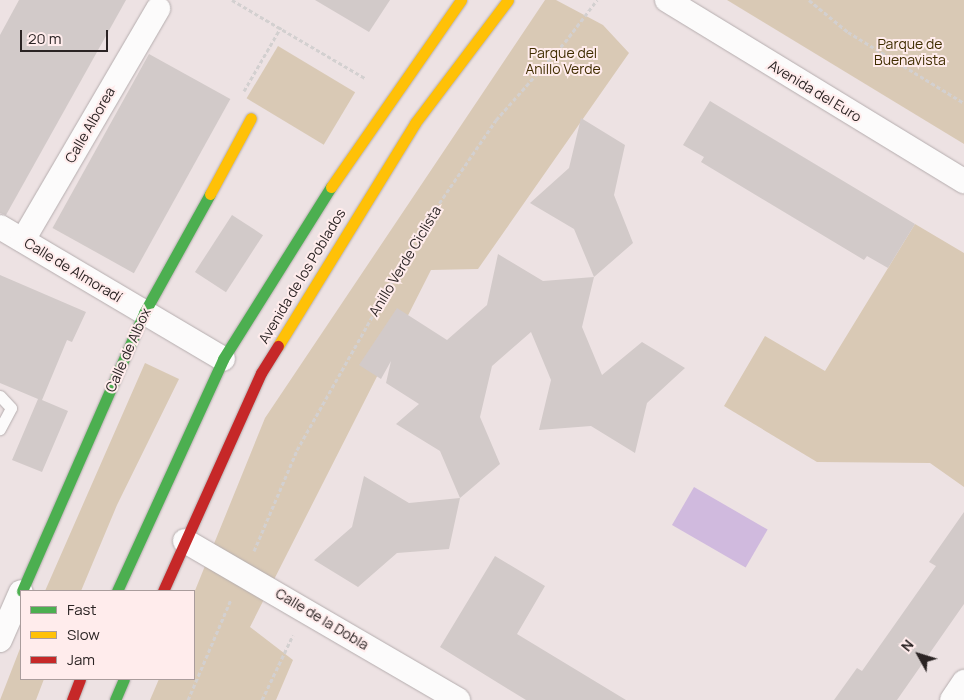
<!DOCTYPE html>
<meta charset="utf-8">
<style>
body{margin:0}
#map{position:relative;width:964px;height:700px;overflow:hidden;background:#ede2e3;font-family:Manrope,sans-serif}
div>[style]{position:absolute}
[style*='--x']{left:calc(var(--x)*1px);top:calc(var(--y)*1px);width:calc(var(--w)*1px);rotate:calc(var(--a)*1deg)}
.green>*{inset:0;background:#d9c9b5;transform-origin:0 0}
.water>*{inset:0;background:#d0bade;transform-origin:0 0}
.building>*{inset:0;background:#d2cac9;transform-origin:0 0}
.path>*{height:3px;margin-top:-1.5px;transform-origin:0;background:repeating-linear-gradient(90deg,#d3d0d0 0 4px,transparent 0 6.5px)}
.roads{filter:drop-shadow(0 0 1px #b5adae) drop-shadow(0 0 1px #b5adae)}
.lane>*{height:11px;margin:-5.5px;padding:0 5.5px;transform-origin:5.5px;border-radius:5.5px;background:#fcfbfb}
.street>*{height:24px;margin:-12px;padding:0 12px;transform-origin:12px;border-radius:12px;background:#fcfbfb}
.fast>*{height:11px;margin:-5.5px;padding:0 5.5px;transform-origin:5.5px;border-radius:5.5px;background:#4caf50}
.slow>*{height:11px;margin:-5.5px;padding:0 5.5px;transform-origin:5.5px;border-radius:5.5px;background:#ffc107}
.jam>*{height:11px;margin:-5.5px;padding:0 5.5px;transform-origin:5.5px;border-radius:5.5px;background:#c62828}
span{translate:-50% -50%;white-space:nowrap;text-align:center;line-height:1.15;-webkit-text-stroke:4px #ffecec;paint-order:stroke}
.park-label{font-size:14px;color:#402d00}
.street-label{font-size:14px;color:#2b2424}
.legend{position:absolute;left:20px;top:590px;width:175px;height:90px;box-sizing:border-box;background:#ffecec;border:1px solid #aa9c9c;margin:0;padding:6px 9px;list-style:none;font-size:15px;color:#2b2424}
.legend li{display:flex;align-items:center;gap:10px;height:25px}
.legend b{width:25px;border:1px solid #aa9c9c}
.north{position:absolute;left:894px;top:630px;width:50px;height:50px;-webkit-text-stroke:4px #ffecec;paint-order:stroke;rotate:309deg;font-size:14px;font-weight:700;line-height:20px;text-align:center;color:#2b2424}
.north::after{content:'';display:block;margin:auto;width:18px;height:22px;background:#2b2424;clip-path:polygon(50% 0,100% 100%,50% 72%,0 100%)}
.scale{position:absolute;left:20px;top:30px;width:88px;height:22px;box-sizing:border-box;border:2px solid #2b2424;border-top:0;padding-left:6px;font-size:15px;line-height:18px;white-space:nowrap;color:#2b2424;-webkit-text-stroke:4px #ffecec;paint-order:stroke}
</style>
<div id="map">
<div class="green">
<div style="clip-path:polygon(545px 0,556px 0,603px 25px,629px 53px,478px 269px,431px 270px,250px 627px,293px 660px,276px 700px,150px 700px,159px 679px,194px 679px,194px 593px,265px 418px)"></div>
<div style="clip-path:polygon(727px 0,964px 0,964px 144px)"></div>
<div style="left:278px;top:46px;width:90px;height:61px;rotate:31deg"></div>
<div style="clip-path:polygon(915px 224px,964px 253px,964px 487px,930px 463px,817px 462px,724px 406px,765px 336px,825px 371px)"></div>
<div style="clip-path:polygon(145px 363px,179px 379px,117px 505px,81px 591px,45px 591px)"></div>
<div style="clip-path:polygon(21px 646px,21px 679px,44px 679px,36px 700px,0 700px)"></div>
</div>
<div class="water">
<div style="left:694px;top:487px;width:85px;height:44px;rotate:30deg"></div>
</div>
<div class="building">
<div style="clip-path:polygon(19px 0,126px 0,6px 215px,0 213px,0 35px)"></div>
<div style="clip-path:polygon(315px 0,390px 0,369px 32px)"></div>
<div style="left:149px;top:54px;width:93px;height:199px;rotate:29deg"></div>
<div style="clip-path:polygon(710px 101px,915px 224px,888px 268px,867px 256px,864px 260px,701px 162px,704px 157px,683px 145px)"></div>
<div style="clip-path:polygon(581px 118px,625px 145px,614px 195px,633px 243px,594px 277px,574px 229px,530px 203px,569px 168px)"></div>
<div style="left:232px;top:215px;width:37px;height:68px;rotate:33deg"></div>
<div style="clip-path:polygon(498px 254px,543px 281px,594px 277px,582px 327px,602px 375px,642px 342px,685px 368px,647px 403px,635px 453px,591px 426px,539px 430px,551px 380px,531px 332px,492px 366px,480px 417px,500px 464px,460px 498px,440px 451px,396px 424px,419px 404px,386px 383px,391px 361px,381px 379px,359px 365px,397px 308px,447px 340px,487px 305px)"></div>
<div style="clip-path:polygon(0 275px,86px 312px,72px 342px,67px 340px,42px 400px,68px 411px,42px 472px,12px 460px,38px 399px,0 383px)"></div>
<div style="clip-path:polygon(364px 476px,409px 503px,460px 498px,449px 549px,397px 553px,358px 587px,314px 560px,352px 527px)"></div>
<div style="clip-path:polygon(964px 512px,964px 604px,897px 700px,834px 700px,857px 668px,862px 671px,936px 566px,929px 562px)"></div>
<div style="clip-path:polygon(495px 556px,545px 586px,517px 634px,626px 700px,526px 700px,440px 647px)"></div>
</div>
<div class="path">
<div style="--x:232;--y:0;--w:154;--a:30.4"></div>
<div style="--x:809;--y:0;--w:50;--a:39.4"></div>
<div style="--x:848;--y:32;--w:136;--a:31.5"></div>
<div style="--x:244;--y:91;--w:74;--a:-60"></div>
<div style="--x:254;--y:551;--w:110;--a:-66.9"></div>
<div style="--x:297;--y:450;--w:253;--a:-60.6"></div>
<div style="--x:421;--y:230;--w:133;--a:-55.7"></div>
<div style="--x:496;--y:120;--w:104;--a:-48.5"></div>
<div style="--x:565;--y:42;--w:53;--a:-52.7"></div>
<div style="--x:188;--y:700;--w:110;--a:-66.9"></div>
<div style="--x:262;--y:700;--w:72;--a:-64.5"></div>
</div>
<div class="roads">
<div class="lane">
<div style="--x:0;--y:396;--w:16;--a:47"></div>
<div style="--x:11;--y:408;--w:24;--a:118"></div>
</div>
<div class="street">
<div style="--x:667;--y:0;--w:348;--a:31.4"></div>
<div style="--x:0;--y:227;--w:259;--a:30.6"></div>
<div style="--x:23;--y:240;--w:268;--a:-59.7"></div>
<div style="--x:185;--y:541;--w:316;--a:30.2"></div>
<div style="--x:0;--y:640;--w:52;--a:-66.4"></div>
<div style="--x:952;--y:700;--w:22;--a:-56"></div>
</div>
<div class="fast">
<div style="--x:22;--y:591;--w:304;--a:-66.3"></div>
<div style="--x:144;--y:313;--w:136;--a:-61"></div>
<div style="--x:117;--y:591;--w:255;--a:-65.4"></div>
<div style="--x:223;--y:359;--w:203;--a:-57.9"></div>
<div style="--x:115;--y:700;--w:23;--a:-67"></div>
</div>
<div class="slow">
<div style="--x:331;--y:187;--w:228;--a:-55.2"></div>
<div style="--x:210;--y:194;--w:86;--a:-61.7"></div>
<div style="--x:278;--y:346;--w:262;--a:-58.4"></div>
<div style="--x:415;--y:123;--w:154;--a:-52.9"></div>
</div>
<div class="jam">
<div style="--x:163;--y:591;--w:239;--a:-65.8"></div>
<div style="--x:261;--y:373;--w:32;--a:-58"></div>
<div style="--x:72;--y:700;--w:22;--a:-69"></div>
</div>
</div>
<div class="park-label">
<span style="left:910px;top:52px">Parque de<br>Buenavista</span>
<span style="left:563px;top:61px">Parque del<br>Anillo Verde</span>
</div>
<div class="street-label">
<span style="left:815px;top:91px;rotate:31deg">Avenida del Euro</span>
<span style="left:90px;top:125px;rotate:-60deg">Calle Alborea</span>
<span style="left:405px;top:261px;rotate:-59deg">Anillo Verde Ciclista</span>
<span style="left:73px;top:270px;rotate:31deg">Calle de Almoradí</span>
<span style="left:302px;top:276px;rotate:-59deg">Avenida de los Poblados</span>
<span style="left:128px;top:350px;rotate:-66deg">Calle de Albox</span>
<span style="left:322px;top:619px;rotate:31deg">Calle de la Dobla</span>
</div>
<ul class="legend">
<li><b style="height:6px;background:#4caf50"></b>Fast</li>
<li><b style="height:6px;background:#ffc107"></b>Slow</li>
<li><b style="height:6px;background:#c62828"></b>Jam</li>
</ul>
<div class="north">N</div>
<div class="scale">20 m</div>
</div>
